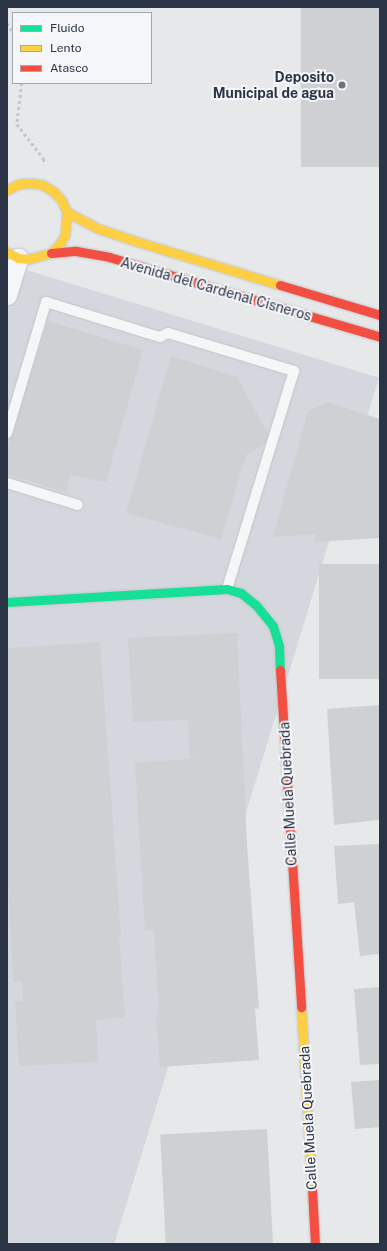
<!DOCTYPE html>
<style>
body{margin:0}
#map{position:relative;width:387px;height:1251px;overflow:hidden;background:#e6e8ea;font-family:"Public Sans",sans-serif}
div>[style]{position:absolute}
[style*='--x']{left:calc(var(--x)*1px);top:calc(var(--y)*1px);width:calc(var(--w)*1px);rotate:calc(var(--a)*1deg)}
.built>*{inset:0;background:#d4d7dd;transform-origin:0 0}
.building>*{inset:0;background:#ced0d3;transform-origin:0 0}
.path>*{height:2.5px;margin-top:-1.25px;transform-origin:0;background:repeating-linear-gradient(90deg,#c5c6ca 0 3px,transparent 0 6px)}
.roads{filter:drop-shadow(0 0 1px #c4c6c8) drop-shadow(0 0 1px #c4c6c8)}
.lane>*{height:10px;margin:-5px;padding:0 5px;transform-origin:5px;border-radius:5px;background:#f5f6f7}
.street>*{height:19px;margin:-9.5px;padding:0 9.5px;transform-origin:9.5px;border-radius:9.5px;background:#f5f6f7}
.fast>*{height:9px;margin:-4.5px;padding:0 4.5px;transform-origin:4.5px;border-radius:4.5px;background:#16e098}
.slow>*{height:9px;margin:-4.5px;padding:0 4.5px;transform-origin:4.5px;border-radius:4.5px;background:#ffcf43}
.jam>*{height:9px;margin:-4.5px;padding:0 4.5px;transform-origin:4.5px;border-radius:4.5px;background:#f24e42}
.dots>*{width:11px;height:11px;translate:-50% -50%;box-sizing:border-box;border:2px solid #f4f6f9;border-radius:50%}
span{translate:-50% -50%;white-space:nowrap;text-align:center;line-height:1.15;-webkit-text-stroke:4px #f4f6f9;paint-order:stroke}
.poi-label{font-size:14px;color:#2b3445;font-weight:700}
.right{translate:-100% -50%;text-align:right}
.street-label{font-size:14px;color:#2b3445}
.frame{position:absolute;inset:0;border:8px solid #2b3445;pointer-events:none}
.legend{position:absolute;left:12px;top:12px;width:140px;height:72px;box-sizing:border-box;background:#f4f6f9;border:1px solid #a4a8b1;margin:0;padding:5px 7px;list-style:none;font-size:12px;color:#2b3445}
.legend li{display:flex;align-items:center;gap:8px;height:20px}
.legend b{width:20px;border:1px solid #a4a8b1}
</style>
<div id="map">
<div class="built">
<div style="left:7px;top:264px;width:389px;height:980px;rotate:17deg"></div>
</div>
<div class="building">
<div style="left:301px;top:7px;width:79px;height:160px"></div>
<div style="clip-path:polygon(48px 321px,143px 350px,106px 482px,70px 475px,66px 492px,7px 474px,7px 449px)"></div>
<div style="clip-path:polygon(171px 356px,237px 377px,271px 439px,246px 455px,221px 539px,126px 513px)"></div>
<div style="clip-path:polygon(328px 402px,380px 419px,380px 538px,313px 542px,317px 534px,273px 537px,308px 411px)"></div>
<div style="left:380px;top:564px;width:115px;height:61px;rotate:90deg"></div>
<div style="clip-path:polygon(237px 633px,247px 844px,259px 1009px,255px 1008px,259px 1060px,160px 1067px,156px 1015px,159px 1015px,154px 930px,145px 931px,135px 763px,214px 757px,190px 758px,188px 720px,133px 722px,128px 638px)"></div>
<div style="clip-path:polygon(100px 642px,121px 936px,119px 936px,125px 1017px,96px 1020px,98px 1062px,19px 1066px,15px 1001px,23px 1001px,22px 981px,13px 982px,7px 856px,7px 648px)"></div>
<div style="clip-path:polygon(380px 705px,379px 820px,334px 825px,327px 709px)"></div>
<div style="clip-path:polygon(380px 844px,380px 954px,360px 956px,354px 902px,338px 904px,334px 846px)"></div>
<div style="clip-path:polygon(380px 987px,380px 1064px,360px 1065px,354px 989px)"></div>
<div style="clip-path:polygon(380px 1080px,380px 1127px,355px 1129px,351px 1082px)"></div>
<div style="left:267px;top:1129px;width:115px;height:107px;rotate:87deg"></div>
</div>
<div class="path">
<div style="--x:7;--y:23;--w:11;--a:56"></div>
<div style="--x:22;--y:83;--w:41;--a:97"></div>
<div style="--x:17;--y:124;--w:44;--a:52.4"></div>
<div style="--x:44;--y:159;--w:6;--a:90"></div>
</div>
<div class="roads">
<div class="lane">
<div style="--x:7;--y:433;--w:137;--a:-73.4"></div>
<div style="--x:46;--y:302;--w:119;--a:17.1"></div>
<div style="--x:160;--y:337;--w:9;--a:-27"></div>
<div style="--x:168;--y:333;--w:132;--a:16.8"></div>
<div style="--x:294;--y:371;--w:228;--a:107.1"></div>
<div style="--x:7;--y:483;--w:74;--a:17.2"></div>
</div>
<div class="street">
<div style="--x:7;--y:295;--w:39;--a:-73"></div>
</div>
<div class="fast">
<div style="--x:7;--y:602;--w:220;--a:-3.4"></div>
<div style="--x:227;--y:589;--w:15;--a:16"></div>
<div style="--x:241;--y:593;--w:19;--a:39"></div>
<div style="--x:256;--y:605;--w:27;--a:51"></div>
<div style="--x:273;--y:626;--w:21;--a:73"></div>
<div style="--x:279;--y:646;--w:24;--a:88"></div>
</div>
<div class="slow">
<div style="--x:7;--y:190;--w:13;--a:-27"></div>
<div style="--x:19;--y:184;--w:12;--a:-5"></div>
<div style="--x:31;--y:183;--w:12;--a:9"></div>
<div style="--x:43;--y:185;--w:13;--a:32"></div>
<div style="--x:54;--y:192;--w:12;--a:48"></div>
<div style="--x:62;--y:201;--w:12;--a:66"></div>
<div style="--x:67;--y:212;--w:23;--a:95"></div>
<div style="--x:65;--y:235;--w:12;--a:121"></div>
<div style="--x:59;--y:245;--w:11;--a:135"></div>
<div style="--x:51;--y:253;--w:23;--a:165"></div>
<div style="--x:29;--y:259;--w:11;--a:-175"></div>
<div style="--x:18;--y:258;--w:13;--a:-151"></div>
<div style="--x:67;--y:212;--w:34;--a:28"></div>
<div style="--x:97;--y:228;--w:40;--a:18.9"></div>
<div style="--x:135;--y:241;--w:152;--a:16.9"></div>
<div style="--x:301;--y:1007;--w:182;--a:86.5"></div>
</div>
<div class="jam">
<div style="--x:51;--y:253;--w:25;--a:-5"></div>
<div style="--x:76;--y:251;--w:34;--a:10"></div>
<div style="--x:109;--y:257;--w:283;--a:16.4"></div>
<div style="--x:280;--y:285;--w:104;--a:16.7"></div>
<div style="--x:280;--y:670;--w:338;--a:86.4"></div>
<div style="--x:312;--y:1189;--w:55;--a:86.9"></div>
</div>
</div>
<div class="dots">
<div style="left:342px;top:85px;background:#6c737f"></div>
</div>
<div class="poi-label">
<span class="right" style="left:334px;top:85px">Deposito<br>Municipal de agua</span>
</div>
<div class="street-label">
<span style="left:216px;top:289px;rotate:16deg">Avenida del Cardenal Cisneros</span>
<span style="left:288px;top:794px;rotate:-93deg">Calle Muela Quebrada</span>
<span style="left:308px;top:1118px;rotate:-93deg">Calle Muela Quebrada</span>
</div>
<div class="frame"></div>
<ul class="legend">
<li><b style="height:5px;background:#16e098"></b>Fluido</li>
<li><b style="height:5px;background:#ffcf43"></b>Lento</li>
<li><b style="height:5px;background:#f24e42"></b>Atasco</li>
</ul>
</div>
